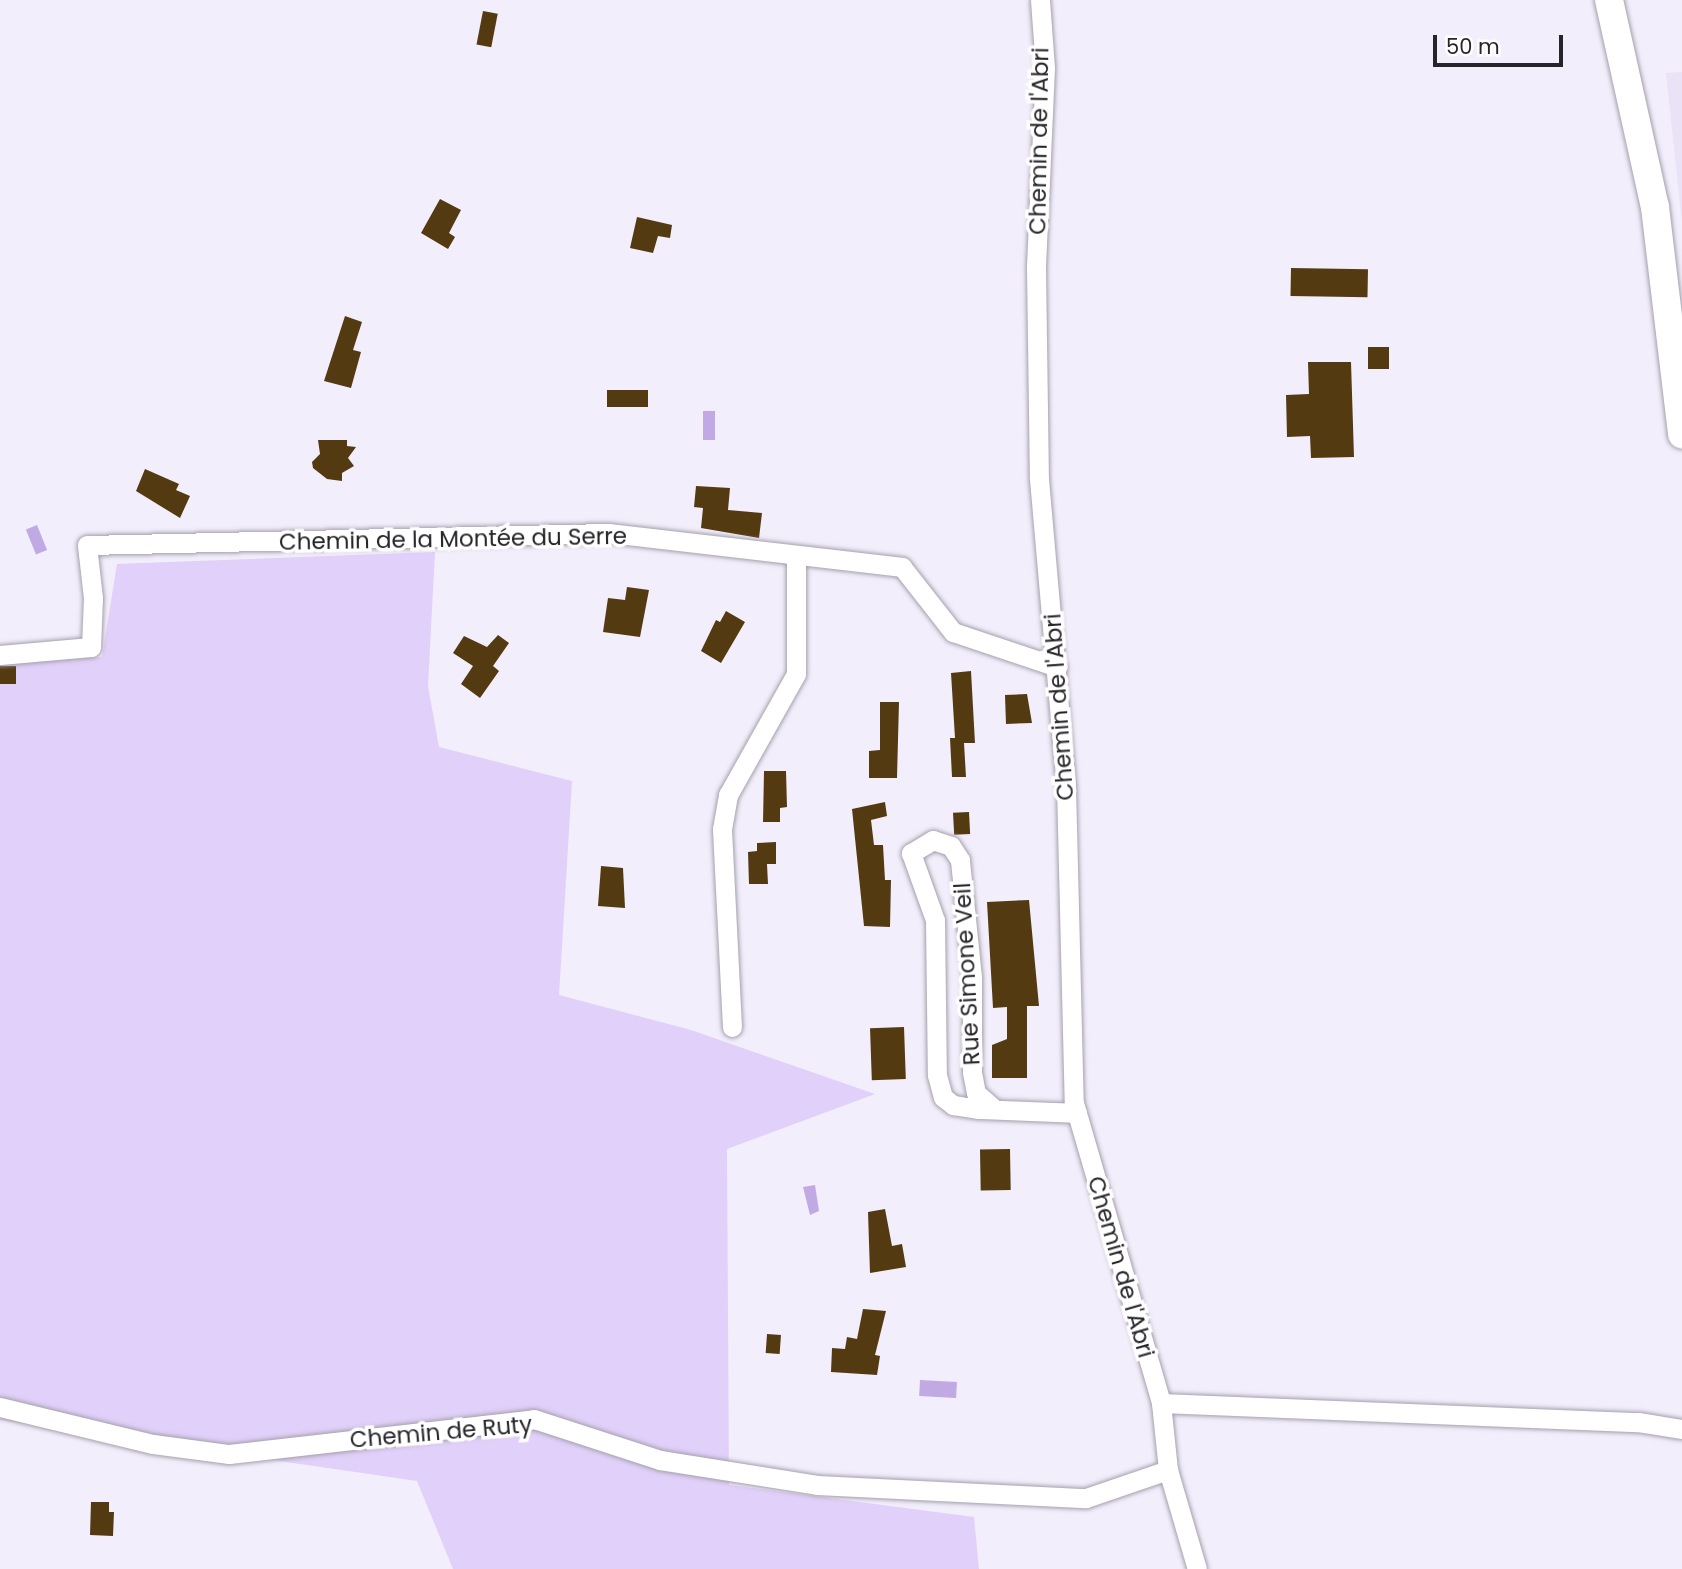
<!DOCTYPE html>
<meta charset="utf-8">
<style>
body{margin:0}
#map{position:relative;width:1682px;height:1569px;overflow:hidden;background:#f3eefb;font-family:Poppins,sans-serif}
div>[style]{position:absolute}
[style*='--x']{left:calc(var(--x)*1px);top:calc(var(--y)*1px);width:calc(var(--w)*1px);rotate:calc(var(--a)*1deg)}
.built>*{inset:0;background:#eae2f6}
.green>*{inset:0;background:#e1d0f9}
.water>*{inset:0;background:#c1aae3;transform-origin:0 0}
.building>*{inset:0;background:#543a11;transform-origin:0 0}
.roads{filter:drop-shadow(0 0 2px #a5a0ad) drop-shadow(0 0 2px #a5a0ad)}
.minor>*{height:19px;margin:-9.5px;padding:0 9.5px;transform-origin:9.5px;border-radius:9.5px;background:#fff}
.secondary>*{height:28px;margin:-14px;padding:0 14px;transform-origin:14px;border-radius:14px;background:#fff}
span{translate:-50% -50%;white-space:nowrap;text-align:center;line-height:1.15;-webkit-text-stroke:7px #fff;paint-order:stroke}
.street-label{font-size:23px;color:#27252a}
.scale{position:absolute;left:1433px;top:35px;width:130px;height:32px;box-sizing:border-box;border:4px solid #27252a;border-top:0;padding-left:9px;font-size:21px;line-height:24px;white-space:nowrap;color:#27252a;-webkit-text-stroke:5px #fff;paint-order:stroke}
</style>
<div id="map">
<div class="built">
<div style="clip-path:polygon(1682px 72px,1682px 223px,1666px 73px)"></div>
</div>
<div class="green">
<div style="clip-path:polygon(435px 552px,428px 686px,439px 747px,572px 781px,559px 995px,691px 1030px,875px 1094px,727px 1149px,729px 1485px,974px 1517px,979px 1569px,453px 1569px,417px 1481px,0 1420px,0 663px,102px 657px,117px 564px)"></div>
</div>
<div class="water">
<div style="left:703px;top:411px;width:12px;height:29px"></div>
<div style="left:37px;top:525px;width:27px;height:12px;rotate:68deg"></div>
<div style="clip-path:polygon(815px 1185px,819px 1211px,810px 1215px,803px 1187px)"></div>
<div style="left:920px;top:1380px;width:37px;height:16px;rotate:3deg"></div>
</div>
<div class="building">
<div style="left:483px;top:11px;width:15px;height:34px;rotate:11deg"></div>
<div style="clip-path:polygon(440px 199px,461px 210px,449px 233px,455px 237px,448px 249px,421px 233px)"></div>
<div style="clip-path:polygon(637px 217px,672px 225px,670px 238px,658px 236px,653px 253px,630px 248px)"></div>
<div style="left:1291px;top:268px;width:77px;height:28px;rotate:1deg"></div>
<div style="clip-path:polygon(345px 316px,362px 322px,353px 350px,361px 352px,351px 388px,324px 381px)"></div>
<div style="left:1368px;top:347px;width:21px;height:22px"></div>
<div style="clip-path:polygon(1308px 362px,1351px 362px,1354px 457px,1311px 458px,1310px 436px,1287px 437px,1286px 395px,1309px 394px)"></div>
<div style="left:607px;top:390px;width:41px;height:17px"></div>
<div style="clip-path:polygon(318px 440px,347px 440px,347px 446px,356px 447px,348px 458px,354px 466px,342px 473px,342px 481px,327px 479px,313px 468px,312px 462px,320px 454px)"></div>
<div style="clip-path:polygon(145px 469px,179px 484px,176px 490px,190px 496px,180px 518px,136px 491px)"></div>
<div style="clip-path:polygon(696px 486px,730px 488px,728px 510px,762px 513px,759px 538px,701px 528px,703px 508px,694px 507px)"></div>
<div style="clip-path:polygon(627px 587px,649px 590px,640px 637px,603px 632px,608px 598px,625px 600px)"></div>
<div style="clip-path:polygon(726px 611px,745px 622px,721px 663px,701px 651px,716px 620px,720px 622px)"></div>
<div style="clip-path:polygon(498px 635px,509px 643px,493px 666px,499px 671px,480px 698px,461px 684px,473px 666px,453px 653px,464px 636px,487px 647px)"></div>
<div style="left:16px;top:666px;width:18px;height:16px;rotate:90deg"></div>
<div style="clip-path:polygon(971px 671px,975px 743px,964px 743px,966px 777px,952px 777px,950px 738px,955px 738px,951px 673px)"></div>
<div style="clip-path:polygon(1027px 694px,1032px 723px,1006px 724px,1005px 695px)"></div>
<div style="clip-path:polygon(880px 702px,899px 702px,897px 778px,869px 778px,869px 751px,880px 750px)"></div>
<div style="clip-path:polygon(764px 771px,786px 771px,787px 807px,780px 808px,780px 822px,763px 822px)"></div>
<div style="clip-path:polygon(885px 802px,887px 816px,871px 820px,874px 845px,883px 845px,885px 880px,891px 880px,890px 927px,864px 926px,852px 809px)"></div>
<div style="left:969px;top:812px;width:22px;height:16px;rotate:87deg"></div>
<div style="clip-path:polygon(776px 842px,776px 864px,767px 864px,768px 884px,749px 884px,748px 852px,757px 851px,757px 843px)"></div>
<div style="clip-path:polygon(601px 866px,623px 868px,625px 908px,598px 906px)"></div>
<div style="clip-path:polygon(1029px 900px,1039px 1006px,1027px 1006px,1027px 1078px,992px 1078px,992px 1045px,1007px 1039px,1007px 1007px,993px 1008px,987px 902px)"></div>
<div style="left:904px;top:1027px;width:52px;height:34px;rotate:88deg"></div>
<div style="left:1010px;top:1149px;width:41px;height:30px;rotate:89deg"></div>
<div style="clip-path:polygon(885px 1209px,892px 1246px,902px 1244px,906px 1267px,870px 1273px,868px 1212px)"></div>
<div style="clip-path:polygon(863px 1309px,886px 1311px,875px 1355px,880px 1356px,877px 1375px,831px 1372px,832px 1348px,845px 1349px,847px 1337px,857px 1339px)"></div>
<div style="left:767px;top:1334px;width:14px;height:19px;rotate:4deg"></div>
<div style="clip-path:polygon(91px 1502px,109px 1502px,109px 1512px,114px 1512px,113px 1536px,90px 1535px)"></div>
</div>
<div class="roads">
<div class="minor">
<div style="--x:1040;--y:0;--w:68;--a:85.8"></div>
<div style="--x:1045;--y:68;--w:200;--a:92.6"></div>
<div style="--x:1036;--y:268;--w:211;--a:89.2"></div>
<div style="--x:1039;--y:479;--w:308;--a:85"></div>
<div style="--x:1066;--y:786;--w:317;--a:88.6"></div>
<div style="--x:1074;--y:1103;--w:312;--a:73.8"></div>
<div style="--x:1161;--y:1403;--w:67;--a:84"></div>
<div style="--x:1168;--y:1470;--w:103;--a:73.7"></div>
<div style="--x:0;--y:655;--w:91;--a:-5"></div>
<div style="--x:91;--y:647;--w:49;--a:-87.7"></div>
<div style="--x:93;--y:598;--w:53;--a:-96.5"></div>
<div style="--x:87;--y:545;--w:522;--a:-1.32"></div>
<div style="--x:609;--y:533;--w:295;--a:6.6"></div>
<div style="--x:902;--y:567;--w:83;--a:51.9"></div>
<div style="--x:953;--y:632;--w:110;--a:18.6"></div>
<div style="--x:732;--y:1027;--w:198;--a:-92.9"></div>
<div style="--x:722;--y:829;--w:35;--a:-80"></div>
<div style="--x:728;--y:795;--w:139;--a:-60.7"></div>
<div style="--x:796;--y:674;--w:116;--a:-90"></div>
<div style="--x:992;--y:1107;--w:21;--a:-139"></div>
<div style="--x:976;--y:1093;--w:21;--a:-101"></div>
<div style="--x:972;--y:1072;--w:95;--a:-90"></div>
<div style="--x:972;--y:977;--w:118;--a:-95.9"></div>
<div style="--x:960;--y:860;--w:17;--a:-123"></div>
<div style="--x:951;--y:846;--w:19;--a:-162"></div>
<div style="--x:933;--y:840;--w:26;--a:149"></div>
<div style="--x:911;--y:853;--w:71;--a:70.3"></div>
<div style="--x:935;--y:920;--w:155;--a:89.3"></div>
<div style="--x:937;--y:1075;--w:23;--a:75"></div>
<div style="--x:943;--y:1097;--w:13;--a:39"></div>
<div style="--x:953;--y:1105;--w:25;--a:9"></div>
<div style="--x:978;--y:1109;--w:99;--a:2.3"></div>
<div style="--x:1161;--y:1403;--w:477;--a:2.3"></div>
<div style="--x:1638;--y:1422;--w:45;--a:9"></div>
<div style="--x:0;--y:1407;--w:157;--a:13.6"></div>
<div style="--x:153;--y:1444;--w:77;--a:7.5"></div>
<div style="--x:229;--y:1454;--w:307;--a:-6.5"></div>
<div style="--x:534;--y:1419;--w:133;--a:18"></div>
<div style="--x:660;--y:1460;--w:159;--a:9"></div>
<div style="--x:817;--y:1485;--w:269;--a:2.8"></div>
<div style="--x:1086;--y:1498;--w:87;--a:-18.9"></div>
</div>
<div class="secondary">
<div style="--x:1609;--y:0;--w:212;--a:77.5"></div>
<div style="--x:1655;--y:207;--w:229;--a:83.2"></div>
</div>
</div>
<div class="street-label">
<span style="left:1039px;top:141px;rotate:-89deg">Chemin de l'Abri</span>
<span style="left:453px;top:539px;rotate:-1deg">Chemin de la Montée du Serre</span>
<span style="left:1059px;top:707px;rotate:-94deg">Chemin de l'Abri</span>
<span style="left:967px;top:974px;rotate:-93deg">Rue Simone Veil</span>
<span style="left:1121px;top:1267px;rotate:74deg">Chemin de l'Abri</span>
<span style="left:441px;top:1432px;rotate:-5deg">Chemin de Ruty</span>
</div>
<div class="scale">50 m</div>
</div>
